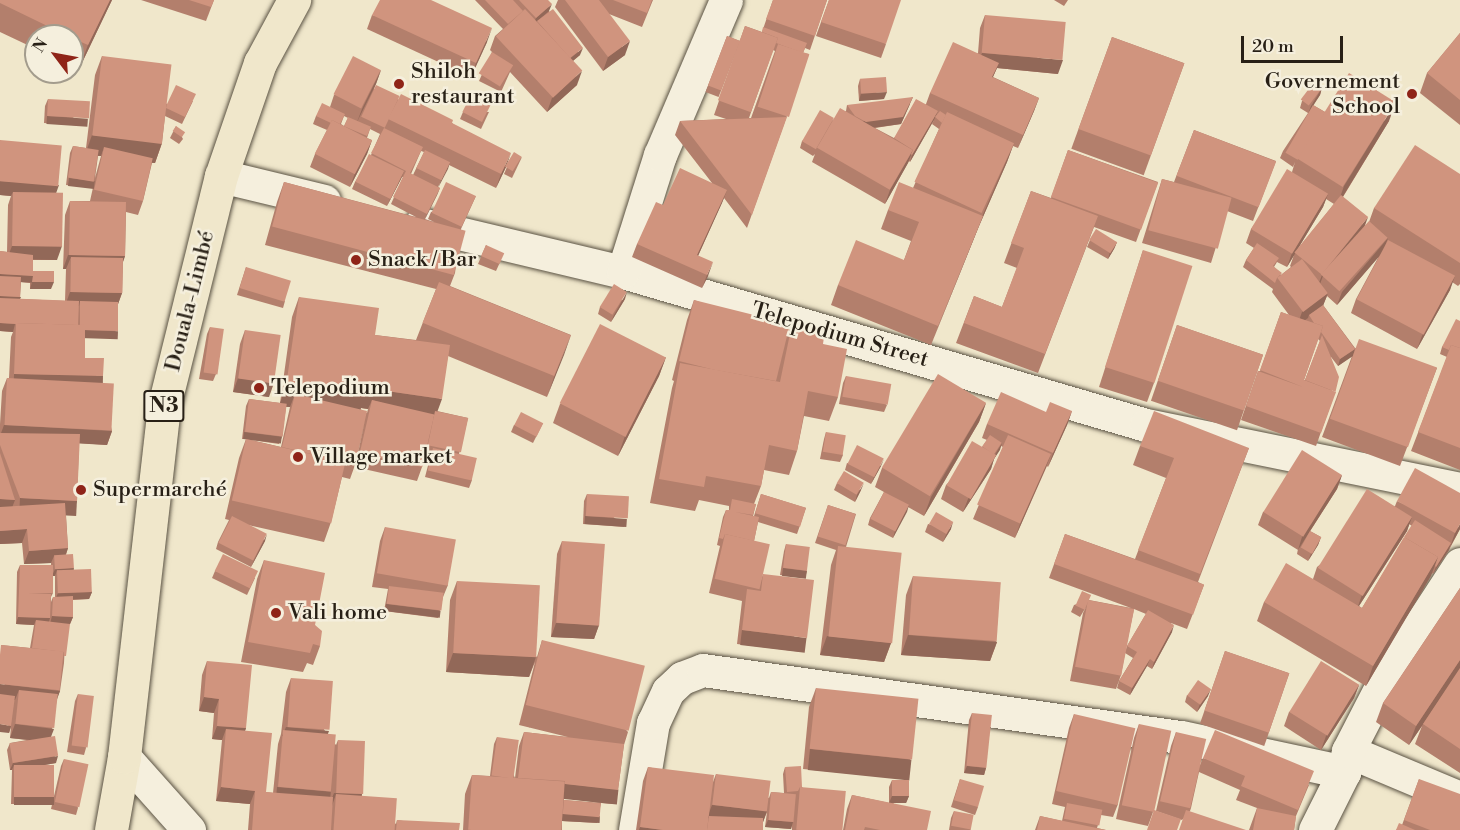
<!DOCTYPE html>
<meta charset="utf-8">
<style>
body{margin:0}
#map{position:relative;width:1460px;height:830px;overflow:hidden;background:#f0e7cb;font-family:"Libre Bodoni",serif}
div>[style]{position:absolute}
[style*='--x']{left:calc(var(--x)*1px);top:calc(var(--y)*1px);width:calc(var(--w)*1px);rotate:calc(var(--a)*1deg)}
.roads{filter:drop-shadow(0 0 2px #5a5243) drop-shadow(0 0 2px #5a5243)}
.minor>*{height:33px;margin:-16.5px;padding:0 16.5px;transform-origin:16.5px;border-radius:16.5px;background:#f5efdd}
.highway>*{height:33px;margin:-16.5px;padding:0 16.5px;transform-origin:16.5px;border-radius:16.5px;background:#f0e7cb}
.wall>*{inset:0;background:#b37f6c;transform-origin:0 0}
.shaded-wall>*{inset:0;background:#926858;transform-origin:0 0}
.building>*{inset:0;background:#d0947e;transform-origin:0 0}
.dots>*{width:16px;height:16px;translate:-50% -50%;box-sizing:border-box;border:3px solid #f5efdd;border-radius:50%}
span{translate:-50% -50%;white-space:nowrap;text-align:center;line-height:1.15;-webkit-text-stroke:5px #f5efdd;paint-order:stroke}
.shield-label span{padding:2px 4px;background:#f5efdd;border:2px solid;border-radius:4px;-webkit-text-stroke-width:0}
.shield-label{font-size:21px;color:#282016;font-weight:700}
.poi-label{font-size:22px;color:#282016}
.left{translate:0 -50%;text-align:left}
.right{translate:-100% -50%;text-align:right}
.street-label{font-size:22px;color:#282016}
.north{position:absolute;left:24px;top:24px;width:60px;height:60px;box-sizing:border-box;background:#f5efdd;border:2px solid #a39c8d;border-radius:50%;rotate:302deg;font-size:16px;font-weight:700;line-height:24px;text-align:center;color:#282016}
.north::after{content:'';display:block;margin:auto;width:21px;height:27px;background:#8f2418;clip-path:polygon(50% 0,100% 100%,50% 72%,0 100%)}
.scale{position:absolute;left:1241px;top:36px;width:102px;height:27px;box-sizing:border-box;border:3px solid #282016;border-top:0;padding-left:8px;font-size:18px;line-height:21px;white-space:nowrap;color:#282016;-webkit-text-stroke:4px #f5efdd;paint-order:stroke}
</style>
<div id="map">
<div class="roads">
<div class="minor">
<div style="--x:221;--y:176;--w:106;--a:13.6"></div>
<div style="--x:421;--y:224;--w:208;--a:13.4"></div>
<div style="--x:623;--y:272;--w:545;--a:16.31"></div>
<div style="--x:1146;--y:425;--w:320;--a:11.5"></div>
<div style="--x:623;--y:272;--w:123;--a:-72.5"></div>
<div style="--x:660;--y:155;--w:168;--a:-66.9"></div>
<div style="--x:1348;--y:751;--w:121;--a:22.8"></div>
<div style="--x:124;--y:757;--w:98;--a:48.3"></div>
<div style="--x:635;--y:830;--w:109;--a:-80.5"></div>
<div style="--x:653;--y:723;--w:35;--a:-65"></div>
<div style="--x:668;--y:691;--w:19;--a:-43"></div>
<div style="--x:682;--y:678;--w:22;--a:-21"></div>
<div style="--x:703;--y:670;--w:483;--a:8"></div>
<div style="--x:1181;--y:737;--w:167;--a:12.1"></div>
<div style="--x:1315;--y:830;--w:65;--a:-63.4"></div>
<div style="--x:1344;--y:772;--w:21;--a:-79"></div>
<div style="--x:1348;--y:751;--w:83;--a:-62.8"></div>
<div style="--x:1386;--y:677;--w:135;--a:-56.8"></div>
</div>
<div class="highway">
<div style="--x:111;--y:830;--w:74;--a:-79.9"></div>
<div style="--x:124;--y:757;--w:353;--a:-83.5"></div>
<div style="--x:164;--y:406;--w:237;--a:-76.1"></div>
<div style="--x:221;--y:176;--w:120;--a:-71"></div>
<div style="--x:260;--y:63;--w:72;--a:-61.6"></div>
</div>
</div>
<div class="wall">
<div style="clip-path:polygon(0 0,112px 0,79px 69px,72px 66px,72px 36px,36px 36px,36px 49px,0 32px)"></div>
<div style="clip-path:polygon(141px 0,214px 0,206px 21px)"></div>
<div style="clip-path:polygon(475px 0,548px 0,549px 11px,580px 55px,573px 61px,577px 85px,547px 112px,510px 72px,501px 92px,479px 81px,492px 52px,490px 50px,495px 36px,503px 29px)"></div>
<div style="clip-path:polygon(558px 0,653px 0,642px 27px,609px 14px,625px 55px,603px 71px,555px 7px)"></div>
<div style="clip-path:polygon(evenodd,773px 0,827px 0,810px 50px,805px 48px,803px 53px,809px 54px,747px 228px,724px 198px,698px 256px,708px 276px,702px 288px,632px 257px,637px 244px,712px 183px,675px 135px,680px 121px,726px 119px,714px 115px,745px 26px,762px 32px,773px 0,773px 50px,775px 51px,751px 118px,749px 118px,773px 50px)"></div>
<div style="clip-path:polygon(829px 0,886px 44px,881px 58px,816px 36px)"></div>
<div style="clip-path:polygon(1054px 0,1068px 0,1064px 6px)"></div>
<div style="clip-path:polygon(372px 15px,487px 42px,471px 77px,367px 29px)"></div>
<div style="clip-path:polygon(985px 15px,1058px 74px,997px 68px,993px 77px,1039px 98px,1034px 111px,1018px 148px,1013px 146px,1007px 162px,979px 226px,931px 345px,831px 305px,838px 285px,904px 260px,911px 241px,881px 229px,888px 210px,913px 188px,939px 129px,932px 124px,934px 120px,910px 162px,909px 161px,885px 204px,812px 162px,815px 154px,813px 156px,800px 148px,802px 141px,846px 111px,847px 105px,910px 104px,901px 124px,875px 128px,894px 138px,926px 104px,930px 93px,978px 53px,980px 28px)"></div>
<div style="clip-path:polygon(1460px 33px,1460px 125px,1420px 93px,1427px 73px)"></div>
<div style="left:727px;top:36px;width:14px;height:60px;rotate:21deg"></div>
<div style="left:1112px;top:37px;width:77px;height:119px;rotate:20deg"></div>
<div style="clip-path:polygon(evenodd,102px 56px,167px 104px,193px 101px,182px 124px,165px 116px,162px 143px,155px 163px,152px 163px,143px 201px,138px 215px,126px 212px,125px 256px,123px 262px,122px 293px,118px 304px,115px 338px,85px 338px,85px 358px,101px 383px,112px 431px,107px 445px,79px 443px,77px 501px,72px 515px,66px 515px,68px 548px,66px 555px,74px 570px,92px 592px,89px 599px,73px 600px,73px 617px,70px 624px,66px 624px,64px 663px,60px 691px,57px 698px,51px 736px,56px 763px,45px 765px,54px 797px,51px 804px,11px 804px,12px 770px,10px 770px,7px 750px,10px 743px,27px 740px,10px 738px,11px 727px,9px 733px,1px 645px,30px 648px,34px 625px,16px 624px,17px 572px,20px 565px,51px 565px,51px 563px,24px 564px,22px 543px,0 544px,0 424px,2px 391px,7px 378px,9px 378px,11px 337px,13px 332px,0 331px,0 251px,7px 252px,8px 205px,11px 196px,0 195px,0 140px,56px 193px,57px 260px,33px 260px,33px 271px,51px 289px,30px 289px,30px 283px,21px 282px,20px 299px,65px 301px,66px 269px,63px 269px,65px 215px,70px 201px,90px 201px,94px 183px,93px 188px,66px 185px,70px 153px,73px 146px,86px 148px,95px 75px,102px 56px,98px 156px,101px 156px,95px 178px,98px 156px,102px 56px,53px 576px,55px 576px,55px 597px,53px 597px,51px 602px,51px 597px,53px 593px,53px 576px)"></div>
<div style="clip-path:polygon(evenodd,381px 70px,374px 89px,452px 123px,506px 167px,496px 188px,449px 165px,438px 187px,440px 188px,437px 195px,425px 219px,434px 222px,428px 219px,431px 212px,476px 196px,461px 229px,455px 273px,450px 286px,571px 335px,547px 397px,448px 356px,437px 411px,468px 418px,459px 454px,472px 480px,469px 488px,425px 477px,431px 454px,425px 452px,422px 467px,417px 481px,355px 467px,365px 420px,355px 465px,350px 479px,342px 477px,331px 522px,324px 542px,248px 525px,265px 541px,251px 567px,216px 549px,218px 542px,229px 520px,225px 519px,239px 458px,246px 439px,242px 439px,246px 406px,249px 399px,280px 403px,292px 317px,299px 297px,375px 335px,416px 340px,436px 289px,265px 245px,277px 202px,284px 182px,416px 217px,391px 204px,403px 177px,402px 177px,387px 206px,352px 189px,355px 182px,371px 155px,380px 134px,370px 129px,367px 138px,372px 140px,367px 154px,350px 187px,310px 167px,315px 154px,327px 130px,313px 124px,316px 116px,330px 107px,334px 95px,381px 70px,344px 116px,348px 118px,344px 126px,341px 124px,344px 116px,381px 70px,421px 151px,424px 152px,413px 175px,411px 174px,421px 151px,381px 70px,286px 407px,290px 407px,281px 447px,251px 440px,279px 444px,282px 437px,286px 407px,381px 70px,361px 408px,368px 409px,367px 413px,360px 409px,361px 408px)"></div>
<div style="clip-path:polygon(860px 79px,884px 99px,859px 101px,858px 86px)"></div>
<div style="clip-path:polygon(evenodd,1322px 88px,1320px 95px,1313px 105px,1325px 112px,1389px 121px,1343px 197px,1364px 227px,1369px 222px,1374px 208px,1460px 174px,1460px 284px,1458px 286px,1452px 282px,1450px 290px,1417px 349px,1351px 313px,1356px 299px,1379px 256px,1337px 305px,1327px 296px,1323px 305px,1355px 348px,1437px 368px,1400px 466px,1322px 437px,1352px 356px,1338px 366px,1331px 357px,1332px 401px,1316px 446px,1241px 420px,1258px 371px,1260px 371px,1281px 312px,1289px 315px,1272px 292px,1273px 289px,1243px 267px,1246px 260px,1254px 248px,1246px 243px,1251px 229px,1292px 172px,1295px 162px,1293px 167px,1280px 158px,1283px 151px,1308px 113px,1300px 108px,1302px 101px,1322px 88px,1326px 199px,1334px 204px,1297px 250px,1323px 207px,1326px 199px,1322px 88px,1294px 255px,1290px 266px,1291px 267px,1281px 275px,1274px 267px,1277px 262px,1287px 267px,1294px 255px,1322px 88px,1318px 339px,1320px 341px,1305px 380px,1304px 380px,1318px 339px)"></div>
<div style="clip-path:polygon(48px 99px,85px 126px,44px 123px,45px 106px)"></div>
<div style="clip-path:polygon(463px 112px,489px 112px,481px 129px,460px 119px)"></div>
<div style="clip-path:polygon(176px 126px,183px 139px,179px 144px,170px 138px)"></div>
<div style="clip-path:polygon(1194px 130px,1276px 161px,1253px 221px,1227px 211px,1211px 263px,1142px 243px,1162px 179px,1174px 182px)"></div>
<div style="clip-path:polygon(1068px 150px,1158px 182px,1136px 242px,1094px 227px,1038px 373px,956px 343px,974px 296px,1002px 307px,1017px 268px,1004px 263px,1031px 191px,1051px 198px)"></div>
<div style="clip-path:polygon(522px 157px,512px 178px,504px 174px,507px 167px)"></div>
<div style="clip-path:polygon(1090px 240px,1117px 242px,1114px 249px,1108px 259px,1087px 247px)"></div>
<div style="clip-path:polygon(486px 245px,501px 260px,496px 271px,478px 264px)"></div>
<div style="clip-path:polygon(1143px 250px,1154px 383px,1147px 402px,1099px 387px)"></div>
<div style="clip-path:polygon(246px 267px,285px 301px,283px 308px,237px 295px)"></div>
<div style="clip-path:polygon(625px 299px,611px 322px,598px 314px,600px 307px)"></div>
<div style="clip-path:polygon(694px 300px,788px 333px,792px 324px,823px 344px,838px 397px,829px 421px,804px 416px,797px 451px,789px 475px,764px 470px,761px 486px,754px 504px,756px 504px,753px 516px,754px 516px,761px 494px,806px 508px,797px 534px,758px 522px,754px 541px,761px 580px,763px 574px,802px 652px,737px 644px,742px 601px,709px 593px,720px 546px,717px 545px,723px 517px,726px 510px,729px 510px,729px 506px,699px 500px,695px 511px,650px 503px,672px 388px,674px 381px,672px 380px,687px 320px)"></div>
<div style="clip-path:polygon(1460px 321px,1460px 470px,1411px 451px,1447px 357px,1440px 354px,1442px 347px)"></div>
<div style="left:1177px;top:325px;width:91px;height:80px;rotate:19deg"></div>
<div style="clip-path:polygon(210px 327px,216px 374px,213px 381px,199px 379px,207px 334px)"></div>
<div style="clip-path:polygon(245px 330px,269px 397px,233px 392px,240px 344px)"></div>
<div style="clip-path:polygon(666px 357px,659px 376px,618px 456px,553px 423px,560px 404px)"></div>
<div style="clip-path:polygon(846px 376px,887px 405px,884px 412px,839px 404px,843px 383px)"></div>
<div style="clip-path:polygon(986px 403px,979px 422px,924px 516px,908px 507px,893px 538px,868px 525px,870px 518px,884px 492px,875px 487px,882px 468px)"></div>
<div style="clip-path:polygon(1072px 411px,1067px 425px,1048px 467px,1047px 466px,1015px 538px,973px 519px,1003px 447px,1001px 446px,994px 459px,991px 469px,963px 512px,941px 499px,946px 485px,982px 447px,987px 440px,982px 438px,987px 424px,1046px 412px)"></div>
<div style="clip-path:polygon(543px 423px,533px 443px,511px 432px,514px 425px)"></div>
<div style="clip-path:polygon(826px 432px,843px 455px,840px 462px,820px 459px,824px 439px)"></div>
<div style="clip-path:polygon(evenodd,1140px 446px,1249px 448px,1198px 582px,1204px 585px,1187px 629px,1171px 623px,1172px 632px,1152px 669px,1147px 666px,1130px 695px,1117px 688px,1119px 681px,1133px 658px,1125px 653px,1121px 675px,1116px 689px,1070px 681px,1083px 613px,1086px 607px,1080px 617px,1071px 612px,1074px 605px,1089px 600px,1131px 608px,1049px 578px,1065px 534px,1135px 559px,1166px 478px,1133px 465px,1140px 446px,1134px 609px,1146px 614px,1127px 646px,1125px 652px,1134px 609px)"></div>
<div style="clip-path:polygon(847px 463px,881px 466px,871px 484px,845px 470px)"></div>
<div style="clip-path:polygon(1342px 475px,1337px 489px,1310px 531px,1321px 537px,1318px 545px,1308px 561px,1297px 554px,1298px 549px,1298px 550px,1258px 525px,1263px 512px)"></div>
<div style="clip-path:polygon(837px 483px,861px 490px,855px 502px,834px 490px)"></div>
<div style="clip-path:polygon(587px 494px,625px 527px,583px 524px,584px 501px)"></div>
<div style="clip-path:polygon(evenodd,1397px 501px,1460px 529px,1449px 550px,1433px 574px,1432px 573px,1366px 686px,1257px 621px,1264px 602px,1313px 579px,1317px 567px,1395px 506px,1397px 501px,1409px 524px,1412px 526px,1362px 608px,1359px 606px,1407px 531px,1409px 524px)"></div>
<div style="clip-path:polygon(828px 505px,856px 514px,846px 547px,891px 643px,884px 662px,820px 655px,831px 565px,836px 550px,815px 543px)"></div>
<div style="clip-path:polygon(928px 524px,951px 529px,943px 542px,925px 532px)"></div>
<div style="clip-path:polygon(385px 527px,448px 585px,443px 597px,438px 618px,384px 611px,388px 589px,372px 587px,380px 541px)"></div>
<div style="clip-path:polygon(562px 541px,599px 625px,594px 639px,551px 637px,557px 554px)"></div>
<div style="clip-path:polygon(786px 544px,807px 571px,805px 578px,780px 575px,784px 551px)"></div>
<div style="clip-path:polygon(264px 560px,315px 625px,320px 646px,313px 665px,307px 663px,303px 672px,241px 662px,257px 579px)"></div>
<div style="clip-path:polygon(215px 571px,255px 578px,247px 595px,212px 578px)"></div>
<div style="clip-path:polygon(913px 576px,997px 642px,990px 661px,901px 655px,906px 595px)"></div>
<div style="clip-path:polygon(evenodd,457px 581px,537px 657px,542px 640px,628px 732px,624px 745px,618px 790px,613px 804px,601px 803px,597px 823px,562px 821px,562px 830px,463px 830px,465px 794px,472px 775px,490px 776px,494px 744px,497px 737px,515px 778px,519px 746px,524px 732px,568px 737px,519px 725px,535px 662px,529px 677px,446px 672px,450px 600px,457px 581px,564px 798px,601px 803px,564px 800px,564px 798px)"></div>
<div style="clip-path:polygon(1460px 588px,1460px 773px,1415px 744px,1422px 726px,1409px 745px,1376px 722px,1383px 703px)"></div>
<div style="left:1225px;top:651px;width:68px;height:77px;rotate:19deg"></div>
<div style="clip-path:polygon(207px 661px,246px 728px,245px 731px,266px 792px,273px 793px,278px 744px,281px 734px,286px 692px,291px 678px,327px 734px,336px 745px,338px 740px,362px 794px,362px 796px,396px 824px,397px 820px,459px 830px,248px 830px,250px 804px,216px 801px,222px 740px,212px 739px,214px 713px,199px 711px,202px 675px)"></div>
<div style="clip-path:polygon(1359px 685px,1354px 698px,1321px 750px,1284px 726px,1289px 712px)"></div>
<div style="clip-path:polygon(816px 688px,911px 760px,904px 779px,803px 769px,809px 707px)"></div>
<div style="clip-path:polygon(78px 694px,86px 748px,84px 755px,67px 752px,75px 701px)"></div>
<div style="clip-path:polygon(1187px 695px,1208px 696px,1197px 712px,1185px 702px)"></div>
<div style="clip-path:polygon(972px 713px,986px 768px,984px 775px,964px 773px,969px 720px)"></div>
<div style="clip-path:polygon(1074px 714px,1118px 804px,1113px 817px,1101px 815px,1097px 828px,1106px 830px,1035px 830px,1040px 816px,1062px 821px,1065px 807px,1052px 804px,1069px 728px)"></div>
<div style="clip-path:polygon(1139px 724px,1153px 812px,1148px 826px,1116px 819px,1134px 738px)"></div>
<div style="clip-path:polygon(1176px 732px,1200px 765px,1203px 758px,1309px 785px,1296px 816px,1294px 830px,1249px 830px,1257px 808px,1236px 800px,1240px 790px,1199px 772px,1191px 808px,1190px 811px,1182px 820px,1156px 811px,1171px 746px)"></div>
<div style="clip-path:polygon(64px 759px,78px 808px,76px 815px,51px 809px,61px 766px)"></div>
<div style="clip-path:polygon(648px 767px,713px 782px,716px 774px,769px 798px,771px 792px,784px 793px,783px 774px,785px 767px,802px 787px,842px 830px,792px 830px,792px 825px,791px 829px,765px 827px,767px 812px,763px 822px,763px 830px,636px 830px,643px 781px)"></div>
<div style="clip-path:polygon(960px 779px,978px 807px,975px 815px,951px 807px)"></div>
<div style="clip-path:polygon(1419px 779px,1460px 830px,1396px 830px,1402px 825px)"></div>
<div style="clip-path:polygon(892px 780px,909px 796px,906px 803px,893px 803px,927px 830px,843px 830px,847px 809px,852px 795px,889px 803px,889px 787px)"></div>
<div style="clip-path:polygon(954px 811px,971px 830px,949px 830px,951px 818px)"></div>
</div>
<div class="shaded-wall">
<div style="clip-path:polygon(110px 0,112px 0,79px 69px,88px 45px)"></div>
<div style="clip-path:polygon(552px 4px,549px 11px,533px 25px,536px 18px)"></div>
<div style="clip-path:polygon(492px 28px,487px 42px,471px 77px,476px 63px)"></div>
<div style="clip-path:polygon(630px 41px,625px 55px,603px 71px,608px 57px)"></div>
<div style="clip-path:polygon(583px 48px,580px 55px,564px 68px,567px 61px)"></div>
<div style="clip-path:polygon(982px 53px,1063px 60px,1058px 74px,997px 68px,987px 90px,977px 67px)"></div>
<div style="clip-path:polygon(381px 70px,376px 84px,357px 122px,362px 109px)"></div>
<div style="clip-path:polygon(582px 71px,577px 85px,547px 112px,552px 98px)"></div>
<div style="clip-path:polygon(1322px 88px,1320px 95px,1308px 114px,1311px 106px)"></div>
<div style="clip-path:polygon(887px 92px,884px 99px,859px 101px,861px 93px)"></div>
<div style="clip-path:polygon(913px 97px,901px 124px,857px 130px,860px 123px)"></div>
<div style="clip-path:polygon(1039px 98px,1034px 111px,1018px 148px,1023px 135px)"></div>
<div style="clip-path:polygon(1396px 102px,1389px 121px,1337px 206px,1344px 186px)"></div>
<div style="clip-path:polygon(938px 111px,935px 118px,910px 162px,912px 155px)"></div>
<div style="left:47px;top:116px;width:41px;height:8px;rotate:4deg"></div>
<div style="clip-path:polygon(92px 135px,162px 143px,155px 163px,102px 157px,104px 147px,101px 156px,85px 155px)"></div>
<div style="clip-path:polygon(372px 140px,367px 154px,350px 187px,355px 173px)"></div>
<div style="clip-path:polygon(1014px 143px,1007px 162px,979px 226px,931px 345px,984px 212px)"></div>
<div style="clip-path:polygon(913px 150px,908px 163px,885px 204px,890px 190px)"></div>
<div style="clip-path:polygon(511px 153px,506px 167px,496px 188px,501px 174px)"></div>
<div style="clip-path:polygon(450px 162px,448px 169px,438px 188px,441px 180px)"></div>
<div style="clip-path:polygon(404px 171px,401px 179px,387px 206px,390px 199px)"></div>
<div style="left:69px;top:178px;width:26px;height:8px;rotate:7deg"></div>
<div style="clip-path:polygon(0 181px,59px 185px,54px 199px,13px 192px,11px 196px,0 195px)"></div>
<div style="clip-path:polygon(440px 188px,437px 195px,424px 221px,427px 214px)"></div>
<div style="clip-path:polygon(727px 190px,722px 203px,692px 269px,697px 255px)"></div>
<div style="clip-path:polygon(1328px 194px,1323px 207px,1287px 267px,1292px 253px)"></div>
<div style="clip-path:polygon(1368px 217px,1363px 231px,1323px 276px,1320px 284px,1317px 288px,1322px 275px)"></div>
<div style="clip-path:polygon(1388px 238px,1383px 252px,1337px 305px,1342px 292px)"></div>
<div style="clip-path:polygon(1117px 242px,1114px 249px,1108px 259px,1110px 252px)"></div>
<div style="clip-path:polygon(12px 246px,62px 246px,57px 260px,7px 259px)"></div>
<div style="clip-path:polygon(68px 255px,125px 256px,120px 270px,71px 257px,66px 269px,63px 269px)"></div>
<div style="clip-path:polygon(713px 262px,708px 276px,702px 288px,707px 275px)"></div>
<div style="left:0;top:274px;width:33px;height:7px;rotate:3deg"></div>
<div style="clip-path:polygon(1455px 276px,1450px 290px,1417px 349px,1422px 336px)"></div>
<div style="clip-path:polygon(32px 282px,54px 282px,51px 289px,30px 289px)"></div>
<div style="clip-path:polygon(70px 292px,122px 293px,117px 307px,80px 301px,79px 306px,65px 306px)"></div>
<div style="clip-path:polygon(627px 292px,625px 299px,611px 322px,614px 315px)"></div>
<div style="clip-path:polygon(1328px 293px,1323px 306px,1309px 315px,1308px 318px,1297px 326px,1302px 312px)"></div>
<div style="clip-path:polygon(0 296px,21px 297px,18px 304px,0 303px)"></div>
<div style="clip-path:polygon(0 323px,15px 324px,13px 332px,0 331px)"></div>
<div style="left:80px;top:330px;width:38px;height:8px;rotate:2deg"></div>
<div style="clip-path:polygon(571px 335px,564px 355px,547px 397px,554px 377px)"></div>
<div style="clip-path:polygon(1355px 349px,1353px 356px,1338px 366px,1340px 359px)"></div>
<div style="clip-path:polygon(666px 357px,659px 376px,618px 456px,625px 436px)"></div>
<div style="left:14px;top:374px;width:89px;height:15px;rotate:1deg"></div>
<div style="clip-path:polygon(238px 378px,274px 383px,269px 397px,233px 392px)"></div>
<div style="clip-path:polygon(286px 386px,366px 388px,442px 399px,435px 418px,372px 400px,368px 409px,361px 408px,358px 416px,295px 394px,290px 407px,279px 406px)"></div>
<div style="clip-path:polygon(986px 403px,979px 422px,924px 516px,931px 497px)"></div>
<div style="clip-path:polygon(1072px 411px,1067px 425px,1048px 467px,1053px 453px)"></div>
<div style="clip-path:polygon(4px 425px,112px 431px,107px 445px,0 439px,0 436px)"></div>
<div style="left:244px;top:432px;width:38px;height:7px;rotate:7deg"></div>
<div style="clip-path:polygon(1002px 443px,1000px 450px,994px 459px,991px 469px,963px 512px,968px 499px)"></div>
<div style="clip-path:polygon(1051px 454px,1046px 467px,1015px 538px,1020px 524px)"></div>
<div style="clip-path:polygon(884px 459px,881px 466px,871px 484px,874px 477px)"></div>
<div style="clip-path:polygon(1342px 475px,1337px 489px,1298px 550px,1302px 537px)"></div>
<div style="clip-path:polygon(864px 483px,861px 490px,855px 502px,857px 495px)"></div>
<div style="left:20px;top:498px;width:57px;height:15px;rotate:3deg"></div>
<div style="clip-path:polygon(0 499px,15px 500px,10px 513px,0 513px)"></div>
<div style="clip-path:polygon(909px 505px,907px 512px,893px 538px,895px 531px)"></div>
<div style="left:585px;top:516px;width:42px;height:8px;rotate:4deg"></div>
<div style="clip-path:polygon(1412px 517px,1407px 531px,1357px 609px,1362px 595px)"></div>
<div style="clip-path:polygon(953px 522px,951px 529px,943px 542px,946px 535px)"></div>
<div style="clip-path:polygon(1460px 524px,1460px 529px,1450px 547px,1455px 533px)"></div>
<div style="clip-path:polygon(27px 529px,22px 543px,0 544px,0 531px)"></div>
<div style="clip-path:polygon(267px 534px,265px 541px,251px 567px,254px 560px)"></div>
<div style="clip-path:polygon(1321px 537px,1318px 545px,1308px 561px,1311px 554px)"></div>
<div style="clip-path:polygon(1451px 543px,1449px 550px,1433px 574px,1436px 567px)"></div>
<div style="clip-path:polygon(68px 548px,63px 562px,54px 556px,51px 563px,24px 564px,29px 551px)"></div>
<div style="clip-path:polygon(1438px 557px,1431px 576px,1366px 686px,1373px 666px)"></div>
<div style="clip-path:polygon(74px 568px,72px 575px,57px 570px,55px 576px,52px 576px,55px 569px)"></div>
<div style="left:783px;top:568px;width:24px;height:8px;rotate:7deg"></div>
<div style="clip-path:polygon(92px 592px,89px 599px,55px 600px,58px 593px)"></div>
<div style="left:386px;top:604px;width:55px;height:7px;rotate:7deg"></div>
<div style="clip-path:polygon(52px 616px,73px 617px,70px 624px,50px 624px)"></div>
<div style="clip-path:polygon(18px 617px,50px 618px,48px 625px,36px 620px,34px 625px,16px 624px)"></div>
<div style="clip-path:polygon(556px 623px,599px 625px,594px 639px,551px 637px)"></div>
<div style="clip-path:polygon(1174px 625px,1172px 632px,1152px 669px,1154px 662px)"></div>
<div style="left:742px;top:630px;width:65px;height:15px;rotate:7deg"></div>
<div style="clip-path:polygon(908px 635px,997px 642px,990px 661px,901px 655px)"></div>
<div style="clip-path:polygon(827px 636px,891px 643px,884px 662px,820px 655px)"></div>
<div style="clip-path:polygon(453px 653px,536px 657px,529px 677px,446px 672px)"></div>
<div style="clip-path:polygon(1150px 659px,1147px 666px,1130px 695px,1132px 688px)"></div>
<div style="clip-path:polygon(1460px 660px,1460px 669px,1409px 745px,1416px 726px)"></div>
<div style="clip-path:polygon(0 684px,60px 691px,55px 705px,19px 690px,15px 700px,0 699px)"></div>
<div style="clip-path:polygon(1359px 685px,1354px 698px,1321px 750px,1326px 736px)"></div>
<div style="clip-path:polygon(1211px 689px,1208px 696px,1197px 712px,1200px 704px)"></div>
<div style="clip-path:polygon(204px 697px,219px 699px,214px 713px,199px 711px)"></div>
<div style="clip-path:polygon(0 724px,11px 726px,9px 733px,0 732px)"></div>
<div style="clip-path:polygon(15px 724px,54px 729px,49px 742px,10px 738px)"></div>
<div style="clip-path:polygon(217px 726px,246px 728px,241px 742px,226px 729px,222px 740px,212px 739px)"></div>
<div style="clip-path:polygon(286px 727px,329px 731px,324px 744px,282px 736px)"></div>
<div style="left:810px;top:749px;width:102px;height:21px;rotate:6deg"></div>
<div style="clip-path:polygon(58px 756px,56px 763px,14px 770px,14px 765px,12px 770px,10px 770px,13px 763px)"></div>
<div style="clip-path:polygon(967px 766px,986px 768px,984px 775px,964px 773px)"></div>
<div style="left:518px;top:779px;width:101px;height:15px;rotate:6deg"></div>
<div style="clip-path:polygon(221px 787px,255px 791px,250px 804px,216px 801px)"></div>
<div style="left:277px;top:787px;width:54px;height:15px;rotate:5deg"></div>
<div style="clip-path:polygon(334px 793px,362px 794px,357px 808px,336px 794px,332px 806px,329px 806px)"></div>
<div style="clip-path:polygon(892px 796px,909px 796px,906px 803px,889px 803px)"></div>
<div style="left:14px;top:797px;width:40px;height:8px"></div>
<div style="clip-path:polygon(712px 805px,767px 811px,762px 825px,707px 818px)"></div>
<div style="left:562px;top:814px;width:38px;height:7px;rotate:3deg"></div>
<div style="clip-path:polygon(768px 820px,793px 822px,791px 829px,765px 827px)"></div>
<div style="clip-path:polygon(640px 827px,663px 830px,639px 830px)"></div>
</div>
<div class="building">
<div style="clip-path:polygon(0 0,110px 0,88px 45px,72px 38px,72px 36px,68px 36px,0 3px)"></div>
<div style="clip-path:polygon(189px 0,214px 0,211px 7px)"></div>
<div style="clip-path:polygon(380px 0,431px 0,492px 28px,476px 63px,372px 15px)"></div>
<div style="clip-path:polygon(485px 0,513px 0,523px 11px,508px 24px)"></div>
<div style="clip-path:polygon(519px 0,548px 0,552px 4px,536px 18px)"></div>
<div style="clip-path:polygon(565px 0,599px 0,630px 41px,608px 57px)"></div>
<div style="clip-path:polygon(613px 0,652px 0,647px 13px)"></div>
<div style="clip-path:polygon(773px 0,827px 0,815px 36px,766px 19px)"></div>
<div style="clip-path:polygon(829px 0,901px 0,886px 44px,821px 22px)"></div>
<div style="left:525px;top:9px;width:84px;height:40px;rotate:47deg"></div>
<div style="clip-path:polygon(553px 9px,583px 48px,570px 58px,537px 21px)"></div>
<div style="left:985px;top:15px;width:81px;height:38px;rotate:5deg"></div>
<div style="left:745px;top:26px;width:35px;height:79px;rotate:20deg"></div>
<div style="clip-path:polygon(763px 27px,807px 43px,803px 53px,776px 43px,778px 38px,762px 32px)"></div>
<div style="clip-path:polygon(1460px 33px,1460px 100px,1427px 73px)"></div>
<div style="left:727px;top:36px;width:14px;height:53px;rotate:21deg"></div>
<div style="left:1112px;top:37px;width:77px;height:98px;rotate:20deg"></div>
<div style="clip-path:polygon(953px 42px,999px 63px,992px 77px,1039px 98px,1023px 135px,930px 93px)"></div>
<div style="left:778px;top:44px;width:33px;height:66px;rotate:18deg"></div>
<div style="left:492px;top:52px;width:25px;height:25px;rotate:32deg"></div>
<div style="left:102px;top:56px;width:70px;height:80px;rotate:7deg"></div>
<div style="left:353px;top:56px;width:31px;height:43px;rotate:27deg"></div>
<div style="left:1349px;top:73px;width:55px;height:100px;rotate:32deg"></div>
<div style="left:886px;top:77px;width:15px;height:26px;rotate:86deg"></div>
<div style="left:1314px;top:82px;width:10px;height:22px;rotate:37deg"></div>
<div style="clip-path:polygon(176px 85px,196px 94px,185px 117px,166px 108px,167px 104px)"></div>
<div style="left:376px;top:85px;width:26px;height:35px;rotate:25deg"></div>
<div style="clip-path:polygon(401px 94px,453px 120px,452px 123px,511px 153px,501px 174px,388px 119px)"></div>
<div style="left:471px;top:95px;width:22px;height:19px;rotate:27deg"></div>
<div style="clip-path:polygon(913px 97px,903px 117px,866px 122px,855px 116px,847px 105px)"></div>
<div style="left:48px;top:99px;width:42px;height:17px;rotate:3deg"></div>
<div style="clip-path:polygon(916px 99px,938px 111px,912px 155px,911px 154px,913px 150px,894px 138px)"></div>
<div style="clip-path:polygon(322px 103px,345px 114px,340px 124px,332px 120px,331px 123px,316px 116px)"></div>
<div style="left:1313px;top:105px;width:14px;height:55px;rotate:30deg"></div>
<div style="left:840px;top:108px;width:84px;height:46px;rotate:30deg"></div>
<div style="left:820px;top:110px;width:16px;height:36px;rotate:30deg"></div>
<div style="clip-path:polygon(940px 111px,946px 115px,942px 123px,935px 117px)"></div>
<div style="left:947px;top:112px;width:74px;height:77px;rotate:25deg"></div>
<div style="left:348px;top:117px;width:25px;height:10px;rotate:23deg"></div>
<div style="clip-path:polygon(787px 117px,752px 215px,680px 121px)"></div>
<div style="left:332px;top:120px;width:45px;height:38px;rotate:27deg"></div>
<div style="left:176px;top:126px;width:11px;height:6px;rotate:34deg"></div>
<div style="clip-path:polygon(384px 128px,423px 147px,410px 173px,440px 188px,427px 214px,393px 197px,406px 171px,371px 153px)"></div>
<div style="left:1194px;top:130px;width:88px;height:49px;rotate:21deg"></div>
<div style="left:0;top:140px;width:62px;height:41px;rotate:5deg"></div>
<div style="clip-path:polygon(1415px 145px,1460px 174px,1460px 263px,1374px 208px)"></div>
<div style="left:73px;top:146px;width:26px;height:32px;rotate:9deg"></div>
<div style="left:104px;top:147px;width:50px;height:44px;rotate:13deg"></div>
<div style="left:425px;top:150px;width:28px;height:20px;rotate:26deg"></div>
<div style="left:1068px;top:150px;width:96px;height:50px;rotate:20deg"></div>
<div style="left:514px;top:152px;width:9px;height:17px;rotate:32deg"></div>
<div style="left:369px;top:154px;width:39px;height:31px;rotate:26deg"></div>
<div style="clip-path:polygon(680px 168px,727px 190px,697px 255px,713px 262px,707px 275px,637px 244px,656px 202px,663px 205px)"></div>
<div style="left:1287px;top:169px;width:48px;height:70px;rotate:31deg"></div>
<div style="left:1162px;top:179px;width:72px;height:53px;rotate:15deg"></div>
<div style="left:284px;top:182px;width:188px;height:46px;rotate:15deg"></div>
<div style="left:446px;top:182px;width:33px;height:34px;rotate:25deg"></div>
<div style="clip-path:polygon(899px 182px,983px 216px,938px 326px,838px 285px,856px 240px,904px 260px,919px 222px,888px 210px)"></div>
<div style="clip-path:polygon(1031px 191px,1098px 216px,1045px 354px,964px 323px,974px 296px,1002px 307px,1024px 248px,1011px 243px)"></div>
<div style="left:13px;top:192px;width:50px;height:54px;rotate:1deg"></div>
<div style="left:1341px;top:195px;width:35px;height:74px;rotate:39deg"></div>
<div style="left:70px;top:201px;width:56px;height:54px;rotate:1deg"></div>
<div style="left:1369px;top:221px;width:25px;height:72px;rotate:42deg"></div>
<div style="left:1096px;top:229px;width:25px;height:13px;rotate:32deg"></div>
<div style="left:1388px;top:240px;width:76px;height:67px;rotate:28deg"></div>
<div style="clip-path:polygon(1257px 243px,1279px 258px,1273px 266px,1282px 273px,1277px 278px,1275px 283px,1246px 260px)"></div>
<div style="left:486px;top:245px;width:20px;height:12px;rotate:24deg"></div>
<div style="left:1143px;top:250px;width:52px;height:123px;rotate:18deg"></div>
<div style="clip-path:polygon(0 251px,33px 255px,33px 271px,54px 271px,54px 282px,32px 282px,33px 276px,0 274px)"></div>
<div style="left:71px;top:257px;width:52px;height:35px;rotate:1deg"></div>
<div style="left:1302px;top:259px;width:43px;height:31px;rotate:53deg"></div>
<div style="left:246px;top:267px;width:47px;height:22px;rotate:17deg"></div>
<div style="left:0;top:276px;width:21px;height:20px;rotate:3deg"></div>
<div style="left:439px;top:282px;width:142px;height:44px;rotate:22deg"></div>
<div style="left:614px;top:284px;width:15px;height:27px;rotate:32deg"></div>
<div style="clip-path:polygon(299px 297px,379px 308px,375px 335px,450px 345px,442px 399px,366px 388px,365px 397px,286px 386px)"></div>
<div style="clip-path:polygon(0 298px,79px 301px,78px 325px,16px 323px,16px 324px,0 323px)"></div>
<div style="clip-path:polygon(694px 300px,790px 324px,776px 381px,715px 370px,679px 361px)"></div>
<div style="clip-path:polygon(80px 301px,118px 302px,118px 331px,85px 330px,85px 325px,80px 325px)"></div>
<div style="clip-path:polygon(1323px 305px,1355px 349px,1340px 359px,1321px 332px,1323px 326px,1314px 323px,1309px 315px)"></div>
<div style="clip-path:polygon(1281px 312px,1323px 326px,1304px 380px,1336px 392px,1321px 433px,1246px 406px,1258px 371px,1303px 387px,1260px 370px)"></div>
<div style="clip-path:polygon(1456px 319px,1460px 321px,1460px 348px,1451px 345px,1449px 350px,1442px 347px)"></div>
<div style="clip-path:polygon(16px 323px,85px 325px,85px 358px,104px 358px,103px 376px,14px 374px)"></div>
<div style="left:600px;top:324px;width:74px;height:89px;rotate:27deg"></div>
<div style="clip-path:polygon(792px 324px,825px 330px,823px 344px,847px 349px,838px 397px,808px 391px,797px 451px,769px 445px,761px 486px,706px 476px,704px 487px,659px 479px,680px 363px,780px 382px)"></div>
<div style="left:1177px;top:325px;width:91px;height:59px;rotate:19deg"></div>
<div style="left:210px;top:327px;width:14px;height:46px;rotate:8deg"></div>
<div style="left:245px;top:330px;width:36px;height:49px;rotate:8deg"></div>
<div style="clip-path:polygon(1322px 335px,1339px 377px,1335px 394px,1336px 392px,1305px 380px)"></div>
<div style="left:1359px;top:339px;width:83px;height:85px;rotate:20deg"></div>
<div style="clip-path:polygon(1451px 345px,1460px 348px,1460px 448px,1418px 432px)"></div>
<div style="left:938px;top:374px;width:56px;height:109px;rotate:31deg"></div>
<div style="left:846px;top:376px;width:46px;height:21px;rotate:10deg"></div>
<div style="left:7px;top:378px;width:107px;height:47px;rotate:3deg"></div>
<div style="clip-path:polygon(1001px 392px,1046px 412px,1050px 402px,1072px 411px,1053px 453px,987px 424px)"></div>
<div style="clip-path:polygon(295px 394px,367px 411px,355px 465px,345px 463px,345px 462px,282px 447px)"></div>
<div style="left:249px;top:399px;width:38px;height:33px;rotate:7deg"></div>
<div style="left:372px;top:400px;width:64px;height:54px;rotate:13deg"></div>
<div style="left:435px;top:411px;width:34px;height:35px;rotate:12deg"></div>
<div style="clip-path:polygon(1154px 411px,1249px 448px,1200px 574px,1138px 550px,1174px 458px,1140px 446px)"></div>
<div style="left:521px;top:412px;width:25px;height:15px;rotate:27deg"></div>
<div style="left:826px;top:432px;width:20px;height:20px;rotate:9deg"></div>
<div style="clip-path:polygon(0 433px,80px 434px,77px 501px,20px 498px,0 445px)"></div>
<div style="left:990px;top:435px;width:14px;height:14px;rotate:34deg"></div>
<div style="left:1008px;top:435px;width:47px;height:76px;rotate:24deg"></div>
<div style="left:246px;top:439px;width:102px;height:63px;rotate:13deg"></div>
<div style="left:972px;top:441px;width:28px;height:51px;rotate:30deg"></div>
<div style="left:857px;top:445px;width:30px;height:21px;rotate:27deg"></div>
<div style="left:433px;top:448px;width:45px;height:23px;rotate:13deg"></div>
<div style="left:1302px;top:450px;width:47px;height:73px;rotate:32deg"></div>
<div style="clip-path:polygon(0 453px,15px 500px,0 499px)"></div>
<div style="clip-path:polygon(1415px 468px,1460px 493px,1460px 524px,1455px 533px,1397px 501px)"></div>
<div style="left:844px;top:471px;width:23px;height:14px;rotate:31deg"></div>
<div style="left:1367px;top:489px;width:53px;height:93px;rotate:32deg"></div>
<div style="left:884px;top:492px;width:28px;height:30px;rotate:27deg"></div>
<div style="left:587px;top:494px;width:42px;height:22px;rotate:3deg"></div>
<div style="left:761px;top:494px;width:47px;height:20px;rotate:17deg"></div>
<div style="clip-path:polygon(732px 499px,756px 504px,753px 515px,735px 512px,759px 517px,754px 541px,725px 534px,723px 539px,719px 538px,726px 510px,730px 510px)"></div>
<div style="clip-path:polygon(65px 503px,68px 548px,29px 551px,27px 529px,0 531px,0 507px)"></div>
<div style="left:828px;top:505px;width:29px;height:33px;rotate:18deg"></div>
<div style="left:936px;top:512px;width:20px;height:14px;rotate:30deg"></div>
<div style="left:232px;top:516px;width:39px;height:30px;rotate:27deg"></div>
<div style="clip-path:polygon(1415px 520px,1451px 543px,1436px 567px,1435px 566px,1438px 557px,1404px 537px)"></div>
<div style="left:385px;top:527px;width:72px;height:47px;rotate:10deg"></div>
<div style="left:1310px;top:531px;width:13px;height:19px;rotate:29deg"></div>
<div style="left:725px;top:534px;width:46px;height:46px;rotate:13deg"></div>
<div style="left:1065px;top:534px;width:148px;height:32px;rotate:20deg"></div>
<div style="clip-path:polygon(1404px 537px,1438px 557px,1373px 666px,1264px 602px,1286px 563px,1362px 608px)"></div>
<div style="left:562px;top:541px;width:43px;height:82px;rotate:4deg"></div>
<div style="left:786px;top:544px;width:24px;height:24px;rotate:7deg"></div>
<div style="left:838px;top:546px;width:64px;height:91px;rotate:6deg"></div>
<div style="left:73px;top:554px;width:14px;height:19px;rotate:86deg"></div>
<div style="left:223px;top:554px;width:39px;height:19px;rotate:26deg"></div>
<div style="clip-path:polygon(264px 560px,325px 573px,315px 625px,322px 631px,320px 646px,313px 644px,310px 653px,248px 642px)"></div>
<div style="clip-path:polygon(20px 565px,53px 565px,53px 593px,28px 593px,51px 594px,50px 618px,18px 617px)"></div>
<div style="left:91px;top:569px;width:23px;height:34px;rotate:88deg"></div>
<div style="clip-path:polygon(763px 574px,814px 580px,807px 638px,742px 630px,747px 589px,761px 591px)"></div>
<div style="left:913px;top:576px;width:88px;height:59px;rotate:4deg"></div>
<div style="left:457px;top:581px;width:83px;height:72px;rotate:3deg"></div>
<div style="left:389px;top:586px;width:55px;height:18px;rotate:7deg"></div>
<div style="clip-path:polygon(1460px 588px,1460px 660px,1416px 726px,1383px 703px)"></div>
<div style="left:1082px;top:591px;width:10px;height:16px;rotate:24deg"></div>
<div style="clip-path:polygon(73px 596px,73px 617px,52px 616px,53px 597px)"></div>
<div style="left:1088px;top:600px;width:47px;height:68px;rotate:11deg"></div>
<div style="clip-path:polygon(1148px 610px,1174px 625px,1154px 662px,1150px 659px,1132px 688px,1119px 681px,1137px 652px,1127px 646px)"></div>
<div style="clip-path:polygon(36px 620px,70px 624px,66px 656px,64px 656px,64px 652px,32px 648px)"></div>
<div style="left:542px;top:640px;width:106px;height:67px;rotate:14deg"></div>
<div style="left:1px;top:645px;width:63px;height:39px;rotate:6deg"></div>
<div style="left:1225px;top:651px;width:68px;height:63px;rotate:19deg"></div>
<div style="clip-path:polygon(207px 661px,252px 665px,246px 728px,217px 726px,219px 699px,204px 697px)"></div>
<div style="left:1321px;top:661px;width:45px;height:60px;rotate:32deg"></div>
<div style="clip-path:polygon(1460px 668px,1460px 749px,1423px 724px)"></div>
<div style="left:291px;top:678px;width:42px;height:49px;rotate:4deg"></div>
<div style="left:1198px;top:680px;width:16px;height:19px;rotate:35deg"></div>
<div style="left:816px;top:688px;width:103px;height:61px;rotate:6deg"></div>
<div style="left:19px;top:690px;width:39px;height:34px;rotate:6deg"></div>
<div style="clip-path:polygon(0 694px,15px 696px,11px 726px,0 724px)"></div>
<div style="left:78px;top:694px;width:16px;height:52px;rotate:7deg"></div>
<div style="left:972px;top:713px;width:20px;height:53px;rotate:6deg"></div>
<div style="left:1074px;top:714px;width:63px;height:79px;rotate:13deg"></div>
<div style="left:1139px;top:724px;width:33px;height:83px;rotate:12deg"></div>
<div style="clip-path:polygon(226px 729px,272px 733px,266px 792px,333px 797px,331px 830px,252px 830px,255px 791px,221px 787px)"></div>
<div style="left:283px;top:730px;width:53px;height:57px;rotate:5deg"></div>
<div style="clip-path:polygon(1215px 730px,1314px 771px,1298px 810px,1241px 786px,1245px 776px,1203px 758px)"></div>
<div style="clip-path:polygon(524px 732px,624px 744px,618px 790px,565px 784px,565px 781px,518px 778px)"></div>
<div style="left:1176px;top:732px;width:31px;height:71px;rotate:13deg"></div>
<div style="left:55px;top:736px;width:20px;height:46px;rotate:81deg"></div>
<div style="left:497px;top:737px;width:22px;height:39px;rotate:8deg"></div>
<div style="left:338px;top:740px;width:27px;height:53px;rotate:2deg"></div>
<div style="left:64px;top:759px;width:25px;height:44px;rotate:12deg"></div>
<div style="left:14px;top:765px;width:40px;height:32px"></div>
<div style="clip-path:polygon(801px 766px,802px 787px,800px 787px,798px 791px,787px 792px,785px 767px)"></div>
<div style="clip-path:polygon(648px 767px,714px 775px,707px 830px,663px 830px,640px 827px)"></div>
<div style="left:716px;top:774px;width:55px;height:31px;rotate:7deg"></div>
<div style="left:472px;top:775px;width:93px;height:55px;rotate:4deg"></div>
<div style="left:960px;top:779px;width:25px;height:22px;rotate:16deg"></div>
<div style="clip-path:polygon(1419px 779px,1460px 794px,1460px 830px,1430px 830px,1404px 820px)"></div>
<div style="left:892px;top:780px;width:17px;height:16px"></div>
<div style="left:800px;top:787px;width:46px;height:43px;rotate:5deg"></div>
<div style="left:771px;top:792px;width:25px;height:28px;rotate:5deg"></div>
<div style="left:336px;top:794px;width:61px;height:36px;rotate:4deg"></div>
<div style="clip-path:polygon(852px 795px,931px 811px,927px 830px,880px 830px,865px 827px,864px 830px,845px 830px)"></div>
<div style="left:564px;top:800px;width:37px;height:14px;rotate:5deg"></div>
<div style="left:1067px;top:803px;width:36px;height:16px;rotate:11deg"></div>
<div style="clip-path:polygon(1257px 808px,1296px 816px,1294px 830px,1253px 830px)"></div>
<div style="clip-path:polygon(1154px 810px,1181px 819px,1177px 830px,1147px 830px)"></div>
<div style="clip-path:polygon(1186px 810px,1246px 830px,1179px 830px)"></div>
<div style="left:954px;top:811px;width:20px;height:15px;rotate:11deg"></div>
<div style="clip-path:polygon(709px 816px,763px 818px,763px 830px,707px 830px)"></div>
<div style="clip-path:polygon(1040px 816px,1106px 830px,1037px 830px)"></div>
<div style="clip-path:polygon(397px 820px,460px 823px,459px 830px,396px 830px)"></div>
<div style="clip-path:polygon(1399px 823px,1415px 830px,1396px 830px)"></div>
</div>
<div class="dots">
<div style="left:399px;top:84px;background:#8f2418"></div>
<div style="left:1412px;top:94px;background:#8f2418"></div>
<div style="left:356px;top:260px;background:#8f2418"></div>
<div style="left:259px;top:388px;background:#8f2418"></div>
<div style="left:298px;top:457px;background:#8f2418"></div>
<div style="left:81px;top:490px;background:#8f2418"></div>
<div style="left:276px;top:613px;background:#8f2418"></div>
</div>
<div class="shield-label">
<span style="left:164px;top:406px">N3</span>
</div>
<div class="poi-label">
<span class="left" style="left:411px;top:84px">Shiloh<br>restaurant</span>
<span class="right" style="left:1400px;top:94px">Governement<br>School</span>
<span class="left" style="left:368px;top:260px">Snack / Bar</span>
<span class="left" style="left:271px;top:388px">Telepodium</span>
<span class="left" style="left:310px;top:457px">Village market</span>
<span class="left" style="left:93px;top:490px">Supermarché</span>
<span class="left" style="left:288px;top:613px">Vali home</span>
</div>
<div class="street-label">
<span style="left:190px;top:301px;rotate:-76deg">Douala-Limbé</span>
<span style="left:840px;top:335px;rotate:16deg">Telepodium Street</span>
</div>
<div class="north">N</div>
<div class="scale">20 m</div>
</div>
